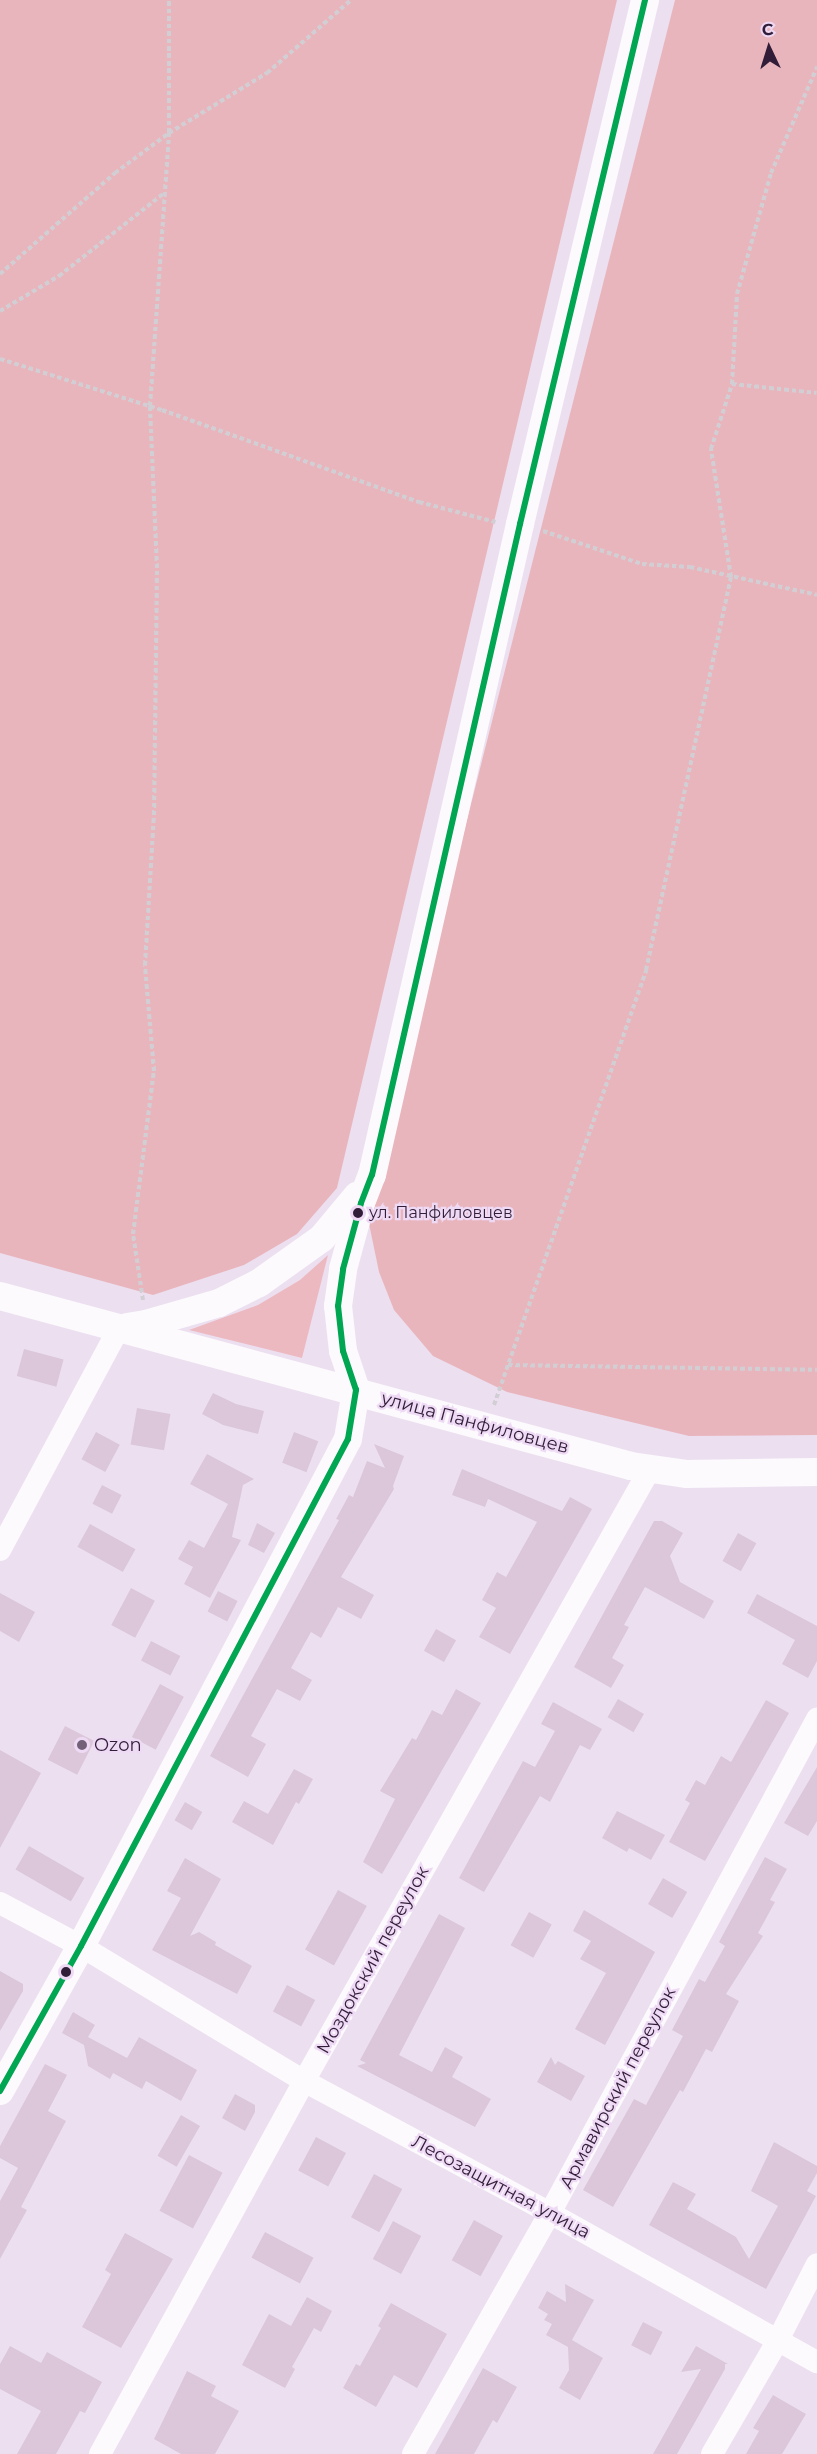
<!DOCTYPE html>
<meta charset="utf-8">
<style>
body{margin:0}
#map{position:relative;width:817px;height:2454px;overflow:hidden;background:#ece0f0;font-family:Montserrat,sans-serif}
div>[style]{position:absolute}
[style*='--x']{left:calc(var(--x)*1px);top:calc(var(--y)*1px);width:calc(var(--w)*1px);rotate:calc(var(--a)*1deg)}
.green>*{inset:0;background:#edb9c1}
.forest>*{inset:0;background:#e9b5bd}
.building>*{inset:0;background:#dbc7d9;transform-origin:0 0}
.path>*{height:4px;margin-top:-2px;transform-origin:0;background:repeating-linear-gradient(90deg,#d2cfd4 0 4.5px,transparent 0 7.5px)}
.minor>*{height:22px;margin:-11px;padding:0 11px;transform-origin:11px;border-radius:11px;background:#fcfafd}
.tertiary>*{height:28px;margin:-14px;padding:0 14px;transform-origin:14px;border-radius:14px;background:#fcfafd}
.bus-1>*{height:6px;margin:-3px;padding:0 3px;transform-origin:3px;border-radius:3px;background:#00a651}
.dots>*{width:16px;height:16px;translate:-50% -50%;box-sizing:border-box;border:3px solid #efdaf6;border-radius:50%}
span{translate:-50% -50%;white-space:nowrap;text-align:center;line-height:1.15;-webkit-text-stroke:4.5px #efdaf6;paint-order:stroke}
.bus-label{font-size:16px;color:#311d37}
.left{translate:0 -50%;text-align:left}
.street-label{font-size:18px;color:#311d37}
.poi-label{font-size:18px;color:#311d37}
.north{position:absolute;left:739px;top:18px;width:60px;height:60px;-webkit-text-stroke:4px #efdaf6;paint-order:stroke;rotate:356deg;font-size:16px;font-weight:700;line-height:24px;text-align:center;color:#311d37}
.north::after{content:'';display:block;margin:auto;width:21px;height:27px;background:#311d37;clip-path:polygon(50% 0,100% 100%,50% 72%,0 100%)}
</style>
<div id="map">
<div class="green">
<div style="clip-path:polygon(328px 1255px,302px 1358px,189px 1330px,258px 1305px,300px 1280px)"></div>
</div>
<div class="forest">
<div style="clip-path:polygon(0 0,617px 0,337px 1188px,297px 1234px,244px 1265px,153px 1295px,0 1253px)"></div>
<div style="clip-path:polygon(675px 0,817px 0,817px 1435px,689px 1436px,507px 1392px,433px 1356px,394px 1310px,379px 1272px,367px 1214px)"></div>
</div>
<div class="building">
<div style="left:24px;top:1349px;width:41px;height:28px;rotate:15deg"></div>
<div style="clip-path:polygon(213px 1393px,236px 1404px,264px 1411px,258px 1434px,223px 1425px,202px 1414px)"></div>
<div style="left:137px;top:1408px;width:34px;height:37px;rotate:10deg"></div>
<div style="left:96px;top:1432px;width:27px;height:31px;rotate:28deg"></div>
<div style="left:294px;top:1432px;width:26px;height:33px;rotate:21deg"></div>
<div style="clip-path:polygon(374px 1444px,404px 1456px,393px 1486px,394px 1489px,341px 1577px,374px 1595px,361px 1619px,338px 1607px,321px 1638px,311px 1632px,291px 1668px,312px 1680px,300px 1701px,277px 1689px,251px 1736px,266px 1744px,248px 1777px,210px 1756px,339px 1520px,336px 1519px,349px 1495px,353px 1497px,367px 1461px,385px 1468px)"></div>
<div style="clip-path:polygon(207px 1454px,254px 1479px,243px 1485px,232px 1537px,241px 1540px,210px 1598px,184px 1584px,193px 1567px,178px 1559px,189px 1540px,204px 1548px,228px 1504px,190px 1484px)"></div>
<div style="clip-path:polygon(462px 1469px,562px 1511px,570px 1497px,592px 1509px,510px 1654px,479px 1637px,496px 1608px,482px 1600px,497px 1572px,506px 1577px,537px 1522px,488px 1499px,485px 1507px,452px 1495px)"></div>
<div style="left:102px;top:1485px;width:22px;height:21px;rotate:27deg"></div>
<div style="clip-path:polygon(654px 1521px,662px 1521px,683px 1533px,670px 1556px,680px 1582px,714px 1601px,704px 1619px,645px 1587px,624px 1625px,629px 1627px,612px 1658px,624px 1665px,611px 1688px,574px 1667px)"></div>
<div style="clip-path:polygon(257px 1523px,275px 1533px,264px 1553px,248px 1545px)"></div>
<div style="left:90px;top:1524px;width:52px;height:26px;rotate:29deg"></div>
<div style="left:738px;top:1533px;width:21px;height:32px;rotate:29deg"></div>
<div style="left:131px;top:1588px;width:27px;height:42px;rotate:28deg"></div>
<div style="left:218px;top:1591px;width:22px;height:23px;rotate:27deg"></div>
<div style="clip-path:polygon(0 1593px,35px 1612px,19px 1642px,0 1631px)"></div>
<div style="clip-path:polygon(757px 1594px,817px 1626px,817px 1661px,808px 1678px,782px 1664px,795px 1640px,747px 1613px)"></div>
<div style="left:436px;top:1629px;width:23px;height:25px;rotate:29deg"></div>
<div style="left:151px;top:1641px;width:33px;height:22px;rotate:27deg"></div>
<div style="left:160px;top:1684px;width:27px;height:60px;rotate:28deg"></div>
<div style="clip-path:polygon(456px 1689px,481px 1703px,382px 1874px,363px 1862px,395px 1799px,380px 1791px,412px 1738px,416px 1740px,432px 1710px,442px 1715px)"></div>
<div style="left:618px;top:1699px;width:30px;height:21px;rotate:30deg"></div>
<div style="clip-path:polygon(766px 1700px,789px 1713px,705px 1861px,669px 1842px,690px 1803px,685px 1800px,696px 1780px,705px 1785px,721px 1756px,731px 1762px)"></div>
<div style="clip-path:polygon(553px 1702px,602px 1729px,590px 1750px,580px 1745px,550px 1802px,540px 1796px,484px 1892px,459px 1878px,523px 1761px,535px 1767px,555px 1731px,541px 1724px)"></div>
<div style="left:65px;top:1726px;width:33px;height:38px;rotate:27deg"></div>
<div style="clip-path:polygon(0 1750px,41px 1773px,0 1848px)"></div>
<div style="clip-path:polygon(817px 1767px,817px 1821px,808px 1836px,784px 1823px)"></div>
<div style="clip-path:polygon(294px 1769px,313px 1779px,299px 1804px,296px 1802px,273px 1845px,232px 1822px,244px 1801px,268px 1814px)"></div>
<div style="left:185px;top:1802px;width:20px;height:21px;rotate:30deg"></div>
<div style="clip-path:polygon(617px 1811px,665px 1835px,651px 1860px,629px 1848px,627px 1852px,602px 1838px)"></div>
<div style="left:29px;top:1846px;width:64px;height:27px;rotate:30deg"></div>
<div style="clip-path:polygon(765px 1857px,787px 1869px,770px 1900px,775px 1902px,758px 1933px,763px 1936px,726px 1994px,739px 2001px,712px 2052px,706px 2049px,683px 2092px,680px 2090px,613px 2207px,583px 2190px,634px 2099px,646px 2105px,683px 2036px,672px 2030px,699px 1979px,705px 1982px,725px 1946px,719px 1942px)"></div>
<div style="clip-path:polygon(185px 1858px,221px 1879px,190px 1936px,199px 1932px,216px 1942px,215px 1945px,252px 1966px,237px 1994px,152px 1950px,181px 1898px,167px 1891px)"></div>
<div style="left:663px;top:1878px;width:28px;height:30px;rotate:30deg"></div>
<div style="left:338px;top:1890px;width:33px;height:68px;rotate:29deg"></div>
<div style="clip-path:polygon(584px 1910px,655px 1952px,605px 2045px,575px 2029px,606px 1973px,580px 1959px,591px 1941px,573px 1931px)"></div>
<div style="left:529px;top:1912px;width:26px;height:38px;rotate:29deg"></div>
<div style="clip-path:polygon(439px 1914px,465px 1928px,399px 2055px,432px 2072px,445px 2047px,463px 2057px,452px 2077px,491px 2099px,475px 2127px,357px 2066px,366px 2063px,360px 2060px)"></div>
<div style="clip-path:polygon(0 1971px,23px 1984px,23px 1991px,0 2031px)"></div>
<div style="left:287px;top:1985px;width:32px;height:30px;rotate:28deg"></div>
<div style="clip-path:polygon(73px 2012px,95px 2025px,88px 2037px,127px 2058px,139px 2037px,197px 2070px,181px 2101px,146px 2081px,142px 2089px,113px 2073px,110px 2079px,88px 2066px,84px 2045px,62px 2033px)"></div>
<div style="clip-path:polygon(551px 2057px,555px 2065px,558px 2061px,585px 2076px,571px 2101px,537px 2082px)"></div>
<div style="clip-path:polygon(45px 2064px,67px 2075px,48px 2111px,66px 2121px,21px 2207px,27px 2210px,0 2259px,0 2201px,18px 2168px,0 2158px,0 2146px)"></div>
<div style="clip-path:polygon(235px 2094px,255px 2105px,255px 2112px,245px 2131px,222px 2118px)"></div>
<div style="left:181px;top:2115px;width:22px;height:47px;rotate:30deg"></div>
<div style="left:316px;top:2137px;width:34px;height:38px;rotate:28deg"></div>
<div style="clip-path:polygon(774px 2142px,817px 2166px,817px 2173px,807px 2191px,816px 2196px,766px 2289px,649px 2225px,673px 2182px,696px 2194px,687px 2209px,736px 2237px,749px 2259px,778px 2206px,751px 2191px)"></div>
<div style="left:189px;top:2155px;width:38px;height:63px;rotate:28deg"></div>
<div style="left:374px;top:2174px;width:32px;height:49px;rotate:28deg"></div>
<div style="left:474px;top:2220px;width:33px;height:46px;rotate:29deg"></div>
<div style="left:393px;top:2221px;width:32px;height:43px;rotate:28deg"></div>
<div style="left:265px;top:2232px;width:55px;height:29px;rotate:28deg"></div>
<div style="clip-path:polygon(125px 2233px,173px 2259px,121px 2348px,82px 2327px,111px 2274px,105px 2270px)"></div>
<div style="clip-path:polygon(565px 2284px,594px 2300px,572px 2340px,603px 2358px,580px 2400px,559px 2388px,569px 2370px,568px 2347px,546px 2335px,552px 2324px,544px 2320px,548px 2314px,538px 2308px,547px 2291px,566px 2302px)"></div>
<div style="clip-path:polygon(307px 2297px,332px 2311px,321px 2332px,314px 2328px,292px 2367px,295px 2369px,285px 2388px,242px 2365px,269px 2314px,291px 2326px)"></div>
<div style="clip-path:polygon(391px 2303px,447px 2334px,417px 2388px,394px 2375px,376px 2407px,343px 2388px,356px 2364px,360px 2366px,381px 2328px,378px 2326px)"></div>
<div style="left:643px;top:2322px;width:22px;height:26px;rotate:27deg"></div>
<div style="clip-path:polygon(10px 2346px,41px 2363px,47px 2352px,102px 2382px,85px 2413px,80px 2411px,56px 2454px,17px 2454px,41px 2411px,0 2389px,0 2364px)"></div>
<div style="clip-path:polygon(696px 2346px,728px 2364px,725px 2364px,725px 2369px,677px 2454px,653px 2454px,701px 2369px,681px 2372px)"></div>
<div style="clip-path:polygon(483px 2368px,517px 2387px,497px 2423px,493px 2420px,474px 2454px,435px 2454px)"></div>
<div style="clip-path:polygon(187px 2371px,216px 2386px,211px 2396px,239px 2411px,215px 2454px,181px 2454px,154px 2439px)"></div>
<div style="clip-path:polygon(773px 2395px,806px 2414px,782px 2454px,746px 2454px,759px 2431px,753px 2428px)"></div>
</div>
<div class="path">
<div style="--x:0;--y:274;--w:153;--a:-41.3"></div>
<div style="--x:115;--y:173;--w:67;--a:-36.5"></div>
<div style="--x:169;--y:133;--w:115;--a:-31.5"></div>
<div style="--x:267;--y:73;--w:111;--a:-41"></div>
<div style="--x:0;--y:311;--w:69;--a:-30.7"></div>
<div style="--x:59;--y:276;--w:134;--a:-38.3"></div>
<div style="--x:0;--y:359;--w:170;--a:17.5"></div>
<div style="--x:162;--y:410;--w:273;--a:19.7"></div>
<div style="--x:419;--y:502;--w:79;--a:14.7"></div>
<div style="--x:732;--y:384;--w:85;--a:6"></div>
<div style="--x:543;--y:531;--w:104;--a:18.4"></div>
<div style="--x:642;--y:564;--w:48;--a:3.6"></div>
<div style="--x:690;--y:567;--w:130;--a:12.4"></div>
<div style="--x:143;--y:1300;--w:67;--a:-98.6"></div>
<div style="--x:133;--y:1234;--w:164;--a:-82.7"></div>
<div style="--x:154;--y:1071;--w:106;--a:-94.9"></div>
<div style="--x:145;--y:965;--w:150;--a:-86.6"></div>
<div style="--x:154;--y:815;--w:247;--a:-89.3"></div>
<div style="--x:157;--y:568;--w:162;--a:-92.5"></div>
<div style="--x:150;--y:406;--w:274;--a:-86"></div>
<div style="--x:169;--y:133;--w:133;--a:-90"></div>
<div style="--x:508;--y:1365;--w:309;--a:0.9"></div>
<div style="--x:494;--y:1405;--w:461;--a:-70.7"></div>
<div style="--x:646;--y:970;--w:402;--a:-77.8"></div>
<div style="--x:731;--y:577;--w:130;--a:-98.9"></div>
<div style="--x:711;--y:449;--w:68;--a:-72.1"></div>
<div style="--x:732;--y:384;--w:90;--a:-86.8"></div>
<div style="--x:737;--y:294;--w:126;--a:-74.3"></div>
<div style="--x:771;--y:173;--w:116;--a:-66.5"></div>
</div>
<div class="minor">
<div style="--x:0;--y:1550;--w:252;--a:-61.8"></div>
<div style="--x:0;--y:1903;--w:92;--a:28"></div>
<div style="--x:81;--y:1946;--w:261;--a:31.2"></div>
<div style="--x:304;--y:2081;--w:279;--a:28.2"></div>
<div style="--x:550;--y:2213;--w:306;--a:29.2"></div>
<div style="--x:100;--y:2454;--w:425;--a:-61.3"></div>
<div style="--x:304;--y:2081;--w:703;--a:-60.52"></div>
<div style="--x:413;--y:2454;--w:277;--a:-60.4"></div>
<div style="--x:550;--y:2213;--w:562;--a:-61.61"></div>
<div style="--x:712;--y:2454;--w:132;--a:-59.9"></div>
<div style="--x:778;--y:2340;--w:85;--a:-62.8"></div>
</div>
<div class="tertiary">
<div style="--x:0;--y:1296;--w:653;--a:15.08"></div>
<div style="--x:631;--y:1466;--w:57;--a:8.1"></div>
<div style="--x:687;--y:1474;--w:130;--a:-0.9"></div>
<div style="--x:127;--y:1327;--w:19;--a:-9"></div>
<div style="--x:146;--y:1324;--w:76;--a:-16"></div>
<div style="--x:219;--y:1303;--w:45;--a:-26.6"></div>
<div style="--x:259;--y:1283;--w:77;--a:-35.5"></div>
<div style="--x:322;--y:1238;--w:55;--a:-50.2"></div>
<div style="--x:0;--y:2091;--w:166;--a:-60.8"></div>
<div style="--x:81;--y:1946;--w:573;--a:-62.23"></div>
<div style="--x:348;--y:1439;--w:50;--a:-80.7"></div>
<div style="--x:356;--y:1390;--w:41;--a:-108.4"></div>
<div style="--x:343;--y:1351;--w:45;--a:-96.3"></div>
<div style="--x:338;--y:1306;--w:37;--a:-82"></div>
<div style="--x:343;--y:1269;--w:68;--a:-74.7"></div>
<div style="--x:361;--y:1203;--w:30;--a:-69"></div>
<div style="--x:372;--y:1175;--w:668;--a:-77.19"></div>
<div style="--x:520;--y:524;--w:539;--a:-76.58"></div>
</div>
<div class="bus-1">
<div style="--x:0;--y:2091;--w:166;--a:-60.8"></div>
<div style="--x:81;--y:1946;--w:573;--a:-62.23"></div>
<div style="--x:348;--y:1439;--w:50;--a:-80.7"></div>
<div style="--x:356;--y:1390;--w:41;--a:-108.4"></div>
<div style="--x:343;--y:1351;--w:45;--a:-96.3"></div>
<div style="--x:338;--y:1306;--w:37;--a:-82"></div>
<div style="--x:343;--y:1269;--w:68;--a:-74.7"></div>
<div style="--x:361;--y:1203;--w:30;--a:-69"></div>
<div style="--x:372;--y:1175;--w:668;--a:-77.19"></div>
<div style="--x:520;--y:524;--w:539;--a:-76.58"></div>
</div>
<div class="dots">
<div style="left:358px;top:1213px;background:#311d37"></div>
<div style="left:82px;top:1745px;background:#726178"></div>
<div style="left:66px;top:1972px;background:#311d37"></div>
</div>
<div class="bus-label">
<span class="left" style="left:369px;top:1213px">ул. Панфиловцев</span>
</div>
<div class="street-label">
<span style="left:475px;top:1423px;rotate:15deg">улица Панфиловцев</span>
<span style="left:373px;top:1960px;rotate:-61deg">Моздокский переулок</span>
<span style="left:618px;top:2088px;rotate:-62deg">Армавирский переулок</span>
<span style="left:501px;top:2187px;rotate:28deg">Лесозащитная улица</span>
</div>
<div class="poi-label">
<span class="left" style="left:94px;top:1745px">Ozon</span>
</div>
<div class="north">С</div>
</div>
